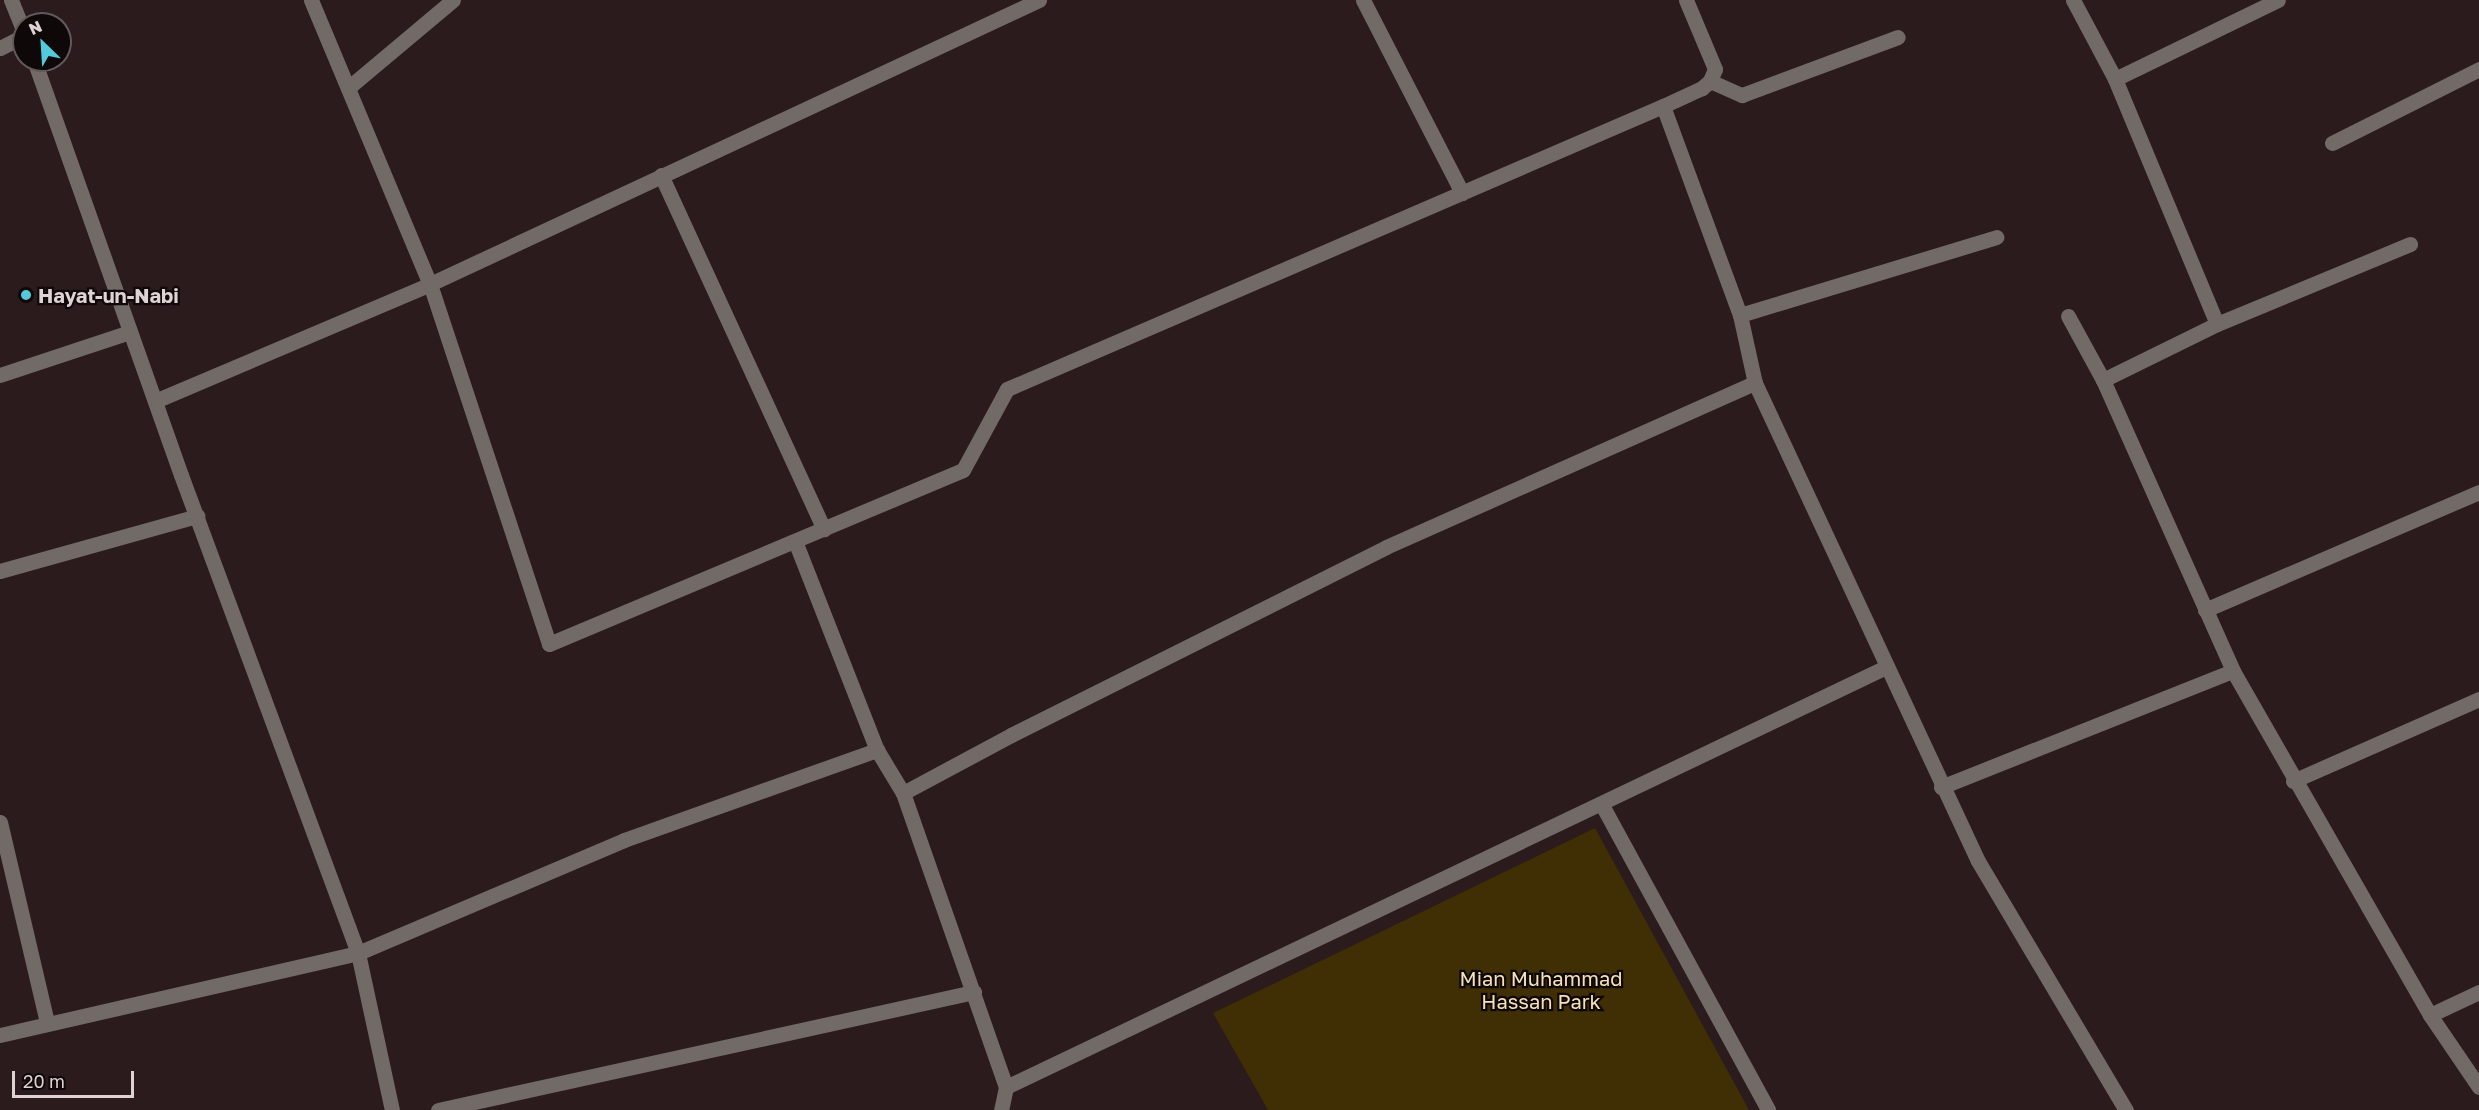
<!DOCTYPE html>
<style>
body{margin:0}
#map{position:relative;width:2479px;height:1110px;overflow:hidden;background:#2b1b1c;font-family:"Golos Text",sans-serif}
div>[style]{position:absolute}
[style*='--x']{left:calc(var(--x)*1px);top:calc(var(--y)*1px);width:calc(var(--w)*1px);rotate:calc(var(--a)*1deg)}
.green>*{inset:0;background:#402e04}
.minor>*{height:15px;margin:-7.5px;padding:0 7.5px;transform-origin:7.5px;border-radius:7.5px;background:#726a66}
.dots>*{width:16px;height:16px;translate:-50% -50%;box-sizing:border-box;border:3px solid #0f0808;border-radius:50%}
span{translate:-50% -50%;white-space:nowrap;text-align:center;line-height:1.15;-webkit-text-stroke:4.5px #0f0808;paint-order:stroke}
.poi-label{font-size:20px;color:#ded2d2;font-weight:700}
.left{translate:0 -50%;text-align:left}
.park-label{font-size:20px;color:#f6e1b7}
.north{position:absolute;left:12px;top:12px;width:60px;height:60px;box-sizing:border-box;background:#0f0808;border:2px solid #625959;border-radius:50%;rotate:335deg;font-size:16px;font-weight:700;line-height:24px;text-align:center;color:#ded2d2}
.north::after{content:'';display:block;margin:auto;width:21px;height:27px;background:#53cadc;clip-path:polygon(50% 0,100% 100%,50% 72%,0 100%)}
.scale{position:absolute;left:12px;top:1071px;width:122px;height:27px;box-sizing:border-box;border:3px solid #ded2d2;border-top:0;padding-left:8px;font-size:18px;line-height:21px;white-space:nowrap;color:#ded2d2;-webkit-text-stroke:4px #0f0808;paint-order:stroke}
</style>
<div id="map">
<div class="green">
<div style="clip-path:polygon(1595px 828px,1749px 1110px,1268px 1110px,1213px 1013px)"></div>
</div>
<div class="minor">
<div style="--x:11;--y:0;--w:35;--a:68"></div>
<div style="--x:311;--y:0;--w:308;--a:67.3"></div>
<div style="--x:430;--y:284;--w:379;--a:71.7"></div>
<div style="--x:549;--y:644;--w:449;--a:-22.8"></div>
<div style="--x:963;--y:470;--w:92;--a:-61.5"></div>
<div style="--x:1007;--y:389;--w:714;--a:-23.34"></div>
<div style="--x:1363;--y:0;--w:217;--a:62.8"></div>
<div style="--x:1686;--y:0;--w:75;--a:67.2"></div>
<div style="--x:1715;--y:69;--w:13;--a:113"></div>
<div style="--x:1710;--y:81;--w:11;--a:139"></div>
<div style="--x:1702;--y:88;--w:43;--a:155.2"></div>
<div style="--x:1663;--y:106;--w:223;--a:69.8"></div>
<div style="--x:1740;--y:315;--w:70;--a:77.6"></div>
<div style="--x:1755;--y:383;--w:527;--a:64.99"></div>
<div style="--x:1978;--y:861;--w:290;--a:59.3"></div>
<div style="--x:2073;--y:0;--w:89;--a:62"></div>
<div style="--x:2115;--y:79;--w:265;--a:67.4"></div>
<div style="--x:0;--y:48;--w:27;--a:-27"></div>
<div style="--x:34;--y:60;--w:440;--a:70.5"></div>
<div style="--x:181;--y:475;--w:510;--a:69.68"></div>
<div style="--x:358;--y:953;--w:161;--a:77.8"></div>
<div style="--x:2115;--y:79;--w:181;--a:-25.9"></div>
<div style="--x:1710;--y:81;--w:35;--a:24"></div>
<div style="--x:1742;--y:95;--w:166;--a:-20.4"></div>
<div style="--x:348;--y:88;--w:137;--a:-40"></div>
<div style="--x:2332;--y:143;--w:165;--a:-26.7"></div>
<div style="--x:661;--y:175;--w:390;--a:65.3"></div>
<div style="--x:1740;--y:315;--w:268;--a:-16.9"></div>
<div style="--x:2068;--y:316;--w:73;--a:61.3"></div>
<div style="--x:2103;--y:380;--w:319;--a:65.9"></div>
<div style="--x:2233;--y:671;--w:396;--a:60.2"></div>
<div style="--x:2430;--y:1015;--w:87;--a:55.8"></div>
<div style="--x:0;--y:375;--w:137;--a:-18.3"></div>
<div style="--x:2103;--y:380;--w:127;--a:-26.2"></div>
<div style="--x:2217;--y:324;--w:209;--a:-22.5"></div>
<div style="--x:155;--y:401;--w:299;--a:-23"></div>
<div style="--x:430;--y:284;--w:672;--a:-25"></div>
<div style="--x:795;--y:541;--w:225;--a:68.6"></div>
<div style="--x:877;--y:750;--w:50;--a:58.8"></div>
<div style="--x:903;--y:793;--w:312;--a:70.7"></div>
<div style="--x:1006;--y:1087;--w:24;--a:102"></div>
<div style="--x:0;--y:571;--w:205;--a:-15.6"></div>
<div style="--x:2205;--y:610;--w:298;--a:-23.3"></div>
<div style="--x:2293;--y:781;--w:203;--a:-23.8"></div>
<div style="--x:1941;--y:787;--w:314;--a:-21.7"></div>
<div style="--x:903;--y:793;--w:123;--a:-28.2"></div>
<div style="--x:1011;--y:735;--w:419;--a:-26.6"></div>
<div style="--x:1386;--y:547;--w:404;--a:-24"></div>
<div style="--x:1602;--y:805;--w:347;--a:61.4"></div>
<div style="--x:0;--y:822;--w:206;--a:76.8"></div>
<div style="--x:2430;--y:1015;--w:54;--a:-25.1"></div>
<div style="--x:0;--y:1035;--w:367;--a:-12.9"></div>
<div style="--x:358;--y:953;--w:289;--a:-23"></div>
<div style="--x:624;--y:840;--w:269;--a:-19.6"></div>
<div style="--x:1006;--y:1087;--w:975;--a:-25.51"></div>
<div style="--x:438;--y:1110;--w:549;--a:-12.42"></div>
</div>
<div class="dots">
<div style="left:26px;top:295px;background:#53cadc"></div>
</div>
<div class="poi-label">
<span class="left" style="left:38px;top:295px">Hayat-un-Nabi</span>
</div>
<div class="park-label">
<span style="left:1541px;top:990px">Mian Muhammad<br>Hassan Park</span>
</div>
<div class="north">N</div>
<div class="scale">20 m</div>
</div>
